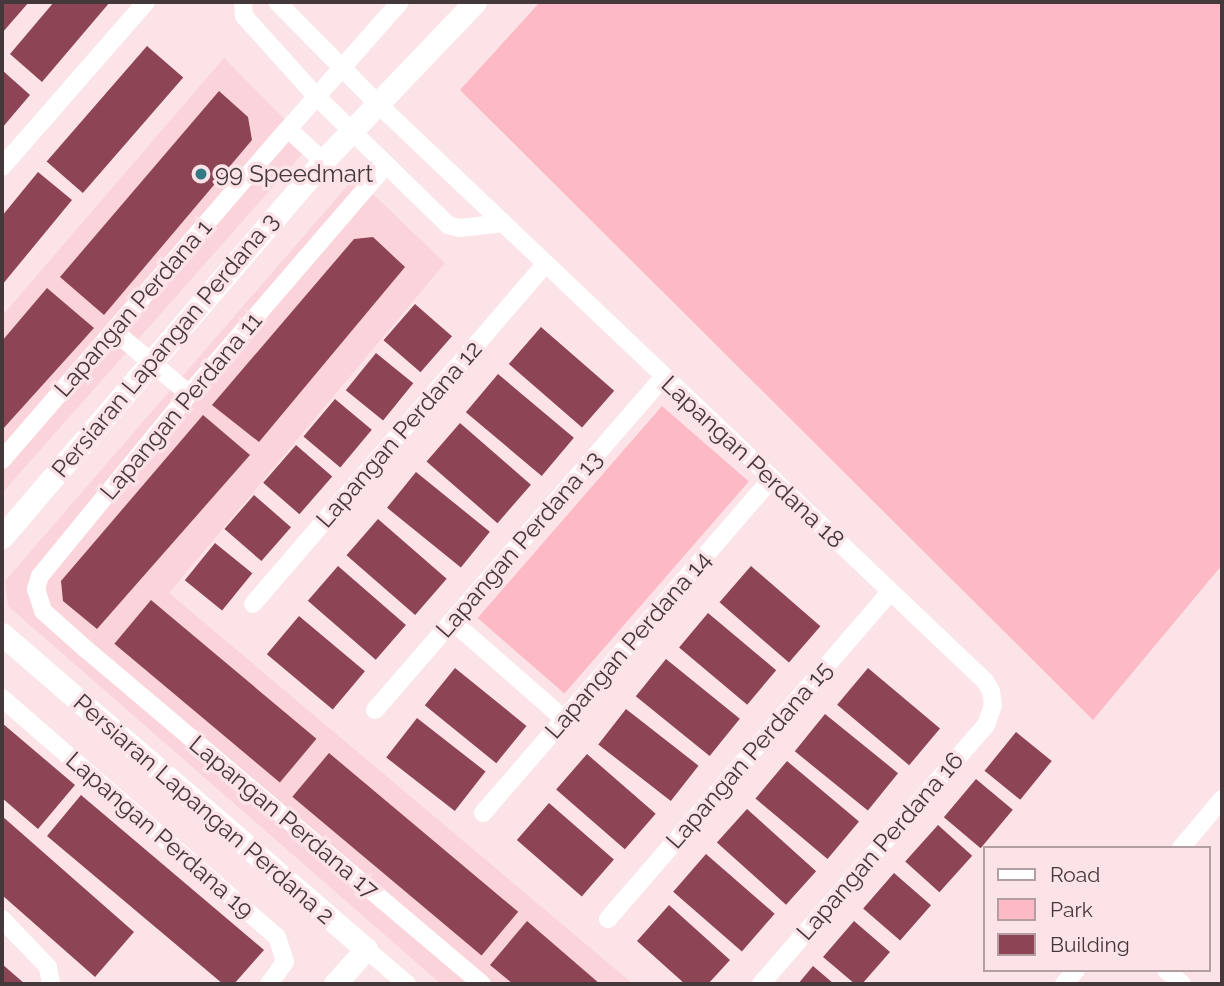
<!DOCTYPE html>
<style>
body{margin:0}
#map{position:relative;width:1224px;height:986px;overflow:hidden;background:#fce3e7;font-family:Raleway,sans-serif}
div>[style]{position:absolute}
[style*='--x']{left:calc(var(--x)*1px);top:calc(var(--y)*1px);width:calc(var(--w)*1px);rotate:calc(var(--a)*1deg)}
.built>*{inset:0;background:#fbd3da}
.green>*{inset:0;background:#fdb9c5;transform-origin:0 0}
.building>*{inset:0;background:#8d4455;transform-origin:0 0}
.minor>*{height:18px;margin:-9px;padding:0 9px;transform-origin:9px;border-radius:9px;background:#fff}
.tertiary>*{height:23px;margin:-11.5px;padding:0 11.5px;transform-origin:11.5px;border-radius:11.5px;background:#fff}
.dots>*{width:19px;height:19px;translate:-50% -50%;box-sizing:border-box;border:4px solid #fce3e7;border-radius:50%}
span{translate:-50% -50%;white-space:nowrap;text-align:center;line-height:1.15;-webkit-text-stroke:7px #fce3e7;paint-order:stroke}
.poi-label{font-size:24px;color:#45383a}
.left{translate:0 -50%;text-align:left}
.street-label{font-size:24px;color:#45383a}
.frame{position:absolute;inset:0;border:4px solid #45383a;pointer-events:none}
.legend{position:absolute;left:983px;top:846px;width:228px;height:126px;box-sizing:border-box;background:#fce3e7;border:2px solid #b39fa2;margin:0;padding:9px 12px;list-style:none;font-size:21px;color:#45383a}
.legend li{display:flex;align-items:center;gap:14px;height:35px}
.legend b{width:35px;border:2px solid #b39fa2}
</style>
<div id="map">
<div class="built">
<div style="clip-path:polygon(224px 58px,310px 145px,2px 493px,2px 316px)"></div>
<div style="clip-path:polygon(355px 177px,445px 263px,169px 593px,633px 984px,441px 984px,8px 606px,5px 581px)"></div>
</div>
<div class="green">
<div style="clip-path:polygon(540px 2px,1222px 2px,1222px 565px,1093px 720px,460px 90px)"></div>
<div style="left:662px;top:406px;width:115px;height:281px;rotate:41deg"></div>
</div>
<div class="building">
<div style="clip-path:polygon(2px 2px,29px 2px,2px 33px)"></div>
<div style="clip-path:polygon(54px 2px,110px 2px,42px 82px,10px 54px)"></div>
<div style="left:147px;top:46px;width:48px;height:153px;rotate:41deg"></div>
<div style="clip-path:polygon(2px 70px,30px 95px,2px 128px)"></div>
<div style="clip-path:polygon(219px 91px,248px 117px,252px 140px,104px 315px,60px 277px)"></div>
<div style="clip-path:polygon(38px 172px,72px 200px,2px 285px,2px 216px)"></div>
<div style="clip-path:polygon(373px 237px,405px 267px,259px 442px,212px 405px,354px 239px)"></div>
<div style="clip-path:polygon(47px 288px,94px 328px,2px 430px,2px 341px)"></div>
<div style="left:415px;top:304px;width:49px;height:48px;rotate:41deg"></div>
<div style="left:541px;top:327px;width:97px;height:49px;rotate:41deg"></div>
<div style="left:376px;top:353px;width:48px;height:48px;rotate:39deg"></div>
<div style="left:498px;top:374px;width:99px;height:50px;rotate:40deg"></div>
<div style="left:335px;top:399px;width:48px;height:49px;rotate:40deg"></div>
<div style="clip-path:polygon(203px 415px,250px 455px,97px 629px,63px 601px,61px 581px)"></div>
<div style="left:460px;top:423px;width:94px;height:51px;rotate:41deg"></div>
<div style="left:296px;top:445px;width:48px;height:50px;rotate:41deg"></div>
<div style="left:416px;top:472px;width:95px;height:46px;rotate:39deg"></div>
<div style="left:254px;top:495px;width:49px;height:45px;rotate:41deg"></div>
<div style="left:378px;top:519px;width:91px;height:48px;rotate:41deg"></div>
<div style="left:215px;top:543px;width:48px;height:48px;rotate:39deg"></div>
<div style="left:338px;top:566px;width:90px;height:46px;rotate:41deg"></div>
<div style="left:751px;top:566px;width:92px;height:48px;rotate:41deg"></div>
<div style="left:151px;top:600px;width:216px;height:57px;rotate:40deg"></div>
<div style="left:708px;top:613px;width:89px;height:45px;rotate:40deg"></div>
<div style="left:299px;top:616px;width:86px;height:50px;rotate:40deg"></div>
<div style="left:666px;top:659px;width:95px;height:48px;rotate:39deg"></div>
<div style="left:455px;top:668px;width:92px;height:48px;rotate:39deg"></div>
<div style="left:868px;top:668px;width:94px;height:48px;rotate:40deg"></div>
<div style="left:626px;top:709px;width:92px;height:45px;rotate:38deg"></div>
<div style="left:825px;top:714px;width:94px;height:48px;rotate:39deg"></div>
<div style="left:417px;top:718px;width:87px;height:50px;rotate:38deg"></div>
<div style="clip-path:polygon(2px 723px,75px 785px,38px 829px,2px 798px)"></div>
<div style="left:1016px;top:732px;width:46px;height:50px;rotate:39deg"></div>
<div style="left:329px;top:753px;width:247px;height:57px;rotate:40deg"></div>
<div style="left:587px;top:754px;width:91px;height:47px;rotate:41deg"></div>
<div style="left:787px;top:761px;width:94px;height:49px;rotate:40deg"></div>
<div style="left:976px;top:779px;width:48px;height:50px;rotate:40deg"></div>
<div style="clip-path:polygon(81px 795px,264px 950px,234px 984px,223px 984px,47px 836px)"></div>
<div style="left:549px;top:803px;width:86px;height:49px;rotate:41deg"></div>
<div style="left:747px;top:809px;width:93px;height:45px;rotate:42deg"></div>
<div style="clip-path:polygon(2px 816px,134px 932px,95px 977px,2px 895px)"></div>
<div style="left:938px;top:825px;width:46px;height:49px;rotate:42deg"></div>
<div style="left:706px;top:854px;width:91px;height:50px;rotate:41deg"></div>
<div style="left:894px;top:873px;width:49px;height:47px;rotate:41deg"></div>
<div style="clip-path:polygon(669px 905px,730px 960px,708px 984px,685px 984px,637px 941px)"></div>
<div style="clip-path:polygon(527px 921px,600px 984px,513px 984px,490px 965px)"></div>
<div style="clip-path:polygon(854px 921px,890px 952px,862px 984px,855px 984px,823px 957px)"></div>
<div style="clip-path:polygon(2px 964px,25px 984px,2px 984px)"></div>
<div style="clip-path:polygon(813px 966px,834px 984px,798px 984px)"></div>
</div>
<div class="minor">
<div style="--x:243;--y:2;--w:14;--a:86"></div>
<div style="--x:244;--y:16;--w:108;--a:48"></div>
<div style="--x:316;--y:96;--w:185;--a:44.3"></div>
<div style="--x:448;--y:225;--w:12;--a:14"></div>
<div style="--x:460;--y:228;--w:44;--a:-6.5"></div>
<div style="--x:277;--y:2;--w:144;--a:45.3"></div>
<div style="--x:378;--y:104;--w:837;--a:43.55"></div>
<div style="--x:985;--y:681;--w:12;--a:59"></div>
<div style="--x:991;--y:691;--w:14;--a:82"></div>
<div style="--x:993;--y:705;--w:21;--a:109"></div>
<div style="--x:986;--y:725;--w:343;--a:131"></div>
<div style="--x:288;--y:129;--w:169;--a:-48.6"></div>
<div style="--x:386;--y:165;--w:302;--a:130.7"></div>
<div style="--x:189;--y:394;--w:235;--a:129.3"></div>
<div style="--x:40;--y:576;--w:14;--a:107"></div>
<div style="--x:36;--y:589;--w:23;--a:72"></div>
<div style="--x:43;--y:611;--w:59;--a:41.6"></div>
<div style="--x:87;--y:650;--w:517;--a:40.22"></div>
<div style="--x:2;--y:167;--w:219;--a:-48.9"></div>
<div style="--x:114;--y:331;--w:98;--a:40"></div>
<div style="--x:2;--y:460;--w:437;--a:-49.2"></div>
<div style="--x:288;--y:129;--w:47;--a:42.4"></div>
<div style="--x:253;--y:604;--w:448;--a:-49.3"></div>
<div style="--x:452;--y:621;--w:149;--a:41.2"></div>
<div style="--x:2;--y:698;--w:364;--a:41"></div>
<div style="--x:277;--y:937;--w:26;--a:72"></div>
<div style="--x:285;--y:962;--w:27;--a:126"></div>
<div style="--x:375;--y:710;--w:440;--a:-49.1"></div>
<div style="--x:483;--y:813;--w:442;--a:-49.2"></div>
<div style="--x:1181;--y:848;--w:64;--a:-50.1"></div>
<div style="--x:2;--y:919;--w:66;--a:46.2"></div>
<div style="--x:48;--y:967;--w:17;--a:80"></div>
<div style="--x:608;--y:919;--w:432;--a:-49.2"></div>
<div style="--x:366;--y:949;--w:54;--a:40.5"></div>
<div style="--x:1166;--y:970;--w:21;--a:41"></div>
<div style="--x:1064;--y:984;--w:18;--a:-49"></div>
</div>
<div class="tertiary">
<div style="--x:2;--y:537;--w:494;--a:-49.5"></div>
<div style="--x:323;--y:161;--w:220;--a:-46.3"></div>
<div style="--x:2;--y:634;--w:481;--a:40.9"></div>
<div style="--x:366;--y:949;--w:47;--a:131.5"></div>
</div>
<div class="dots">
<div style="left:201px;top:174px;background:#337a84"></div>
</div>
<div class="poi-label">
<span class="left" style="left:215px;top:174px">99 Speedmart</span>
</div>
<div class="street-label">
<span style="left:133px;top:308px;rotate:-49deg">Lapangan Perdana 1</span>
<span style="left:165px;top:345px;rotate:-50deg">Persiaran Lapangan Perdana 3</span>
<span style="left:181px;top:406px;rotate:-50deg">Lapangan Perdana 11</span>
<span style="left:399px;top:434px;rotate:-49deg">Lapangan Perdana 12</span>
<span style="left:753px;top:462px;rotate:43deg">Lapangan Perdana 18</span>
<span style="left:519px;top:544px;rotate:-49deg">Lapangan Perdana 13</span>
<span style="left:628px;top:645px;rotate:-49deg">Lapangan Perdana 14</span>
<span style="left:749px;top:755px;rotate:-49deg">Lapangan Perdana 15</span>
<span style="left:204px;top:809px;rotate:41deg">Persiaran Lapangan Perdana 2</span>
<span style="left:284px;top:817px;rotate:40deg">Lapangan Perdana 17</span>
<span style="left:160px;top:835px;rotate:41deg">Lapangan Perdana 19</span>
<span style="left:880px;top:846px;rotate:-49deg">Lapangan Perdana 16</span>
</div>
<div class="frame"></div>
<ul class="legend">
<li><b style="height:9px;background:#fff"></b>Road</li>
<li><b style="height:19px;background:#fdb9c5"></b>Park</li>
<li><b style="height:19px;background:#8d4455"></b>Building</li>
</ul>
</div>
